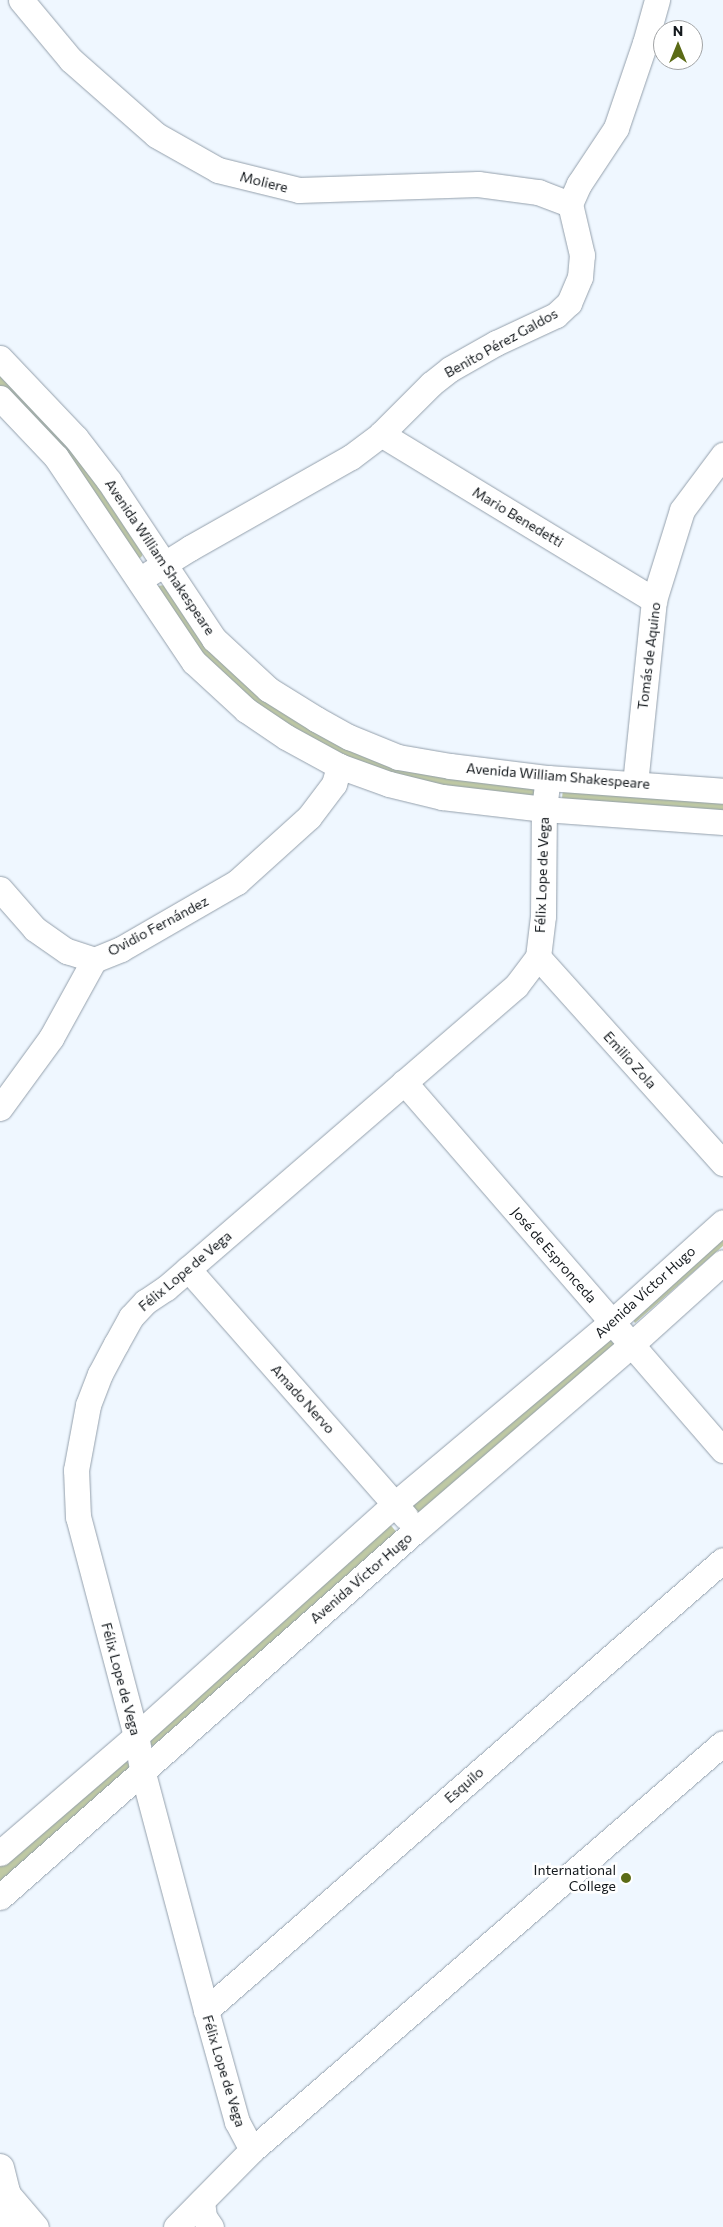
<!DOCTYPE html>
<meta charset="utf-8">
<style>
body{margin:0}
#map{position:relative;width:723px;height:2227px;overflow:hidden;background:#eff7ff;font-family:Commissioner,sans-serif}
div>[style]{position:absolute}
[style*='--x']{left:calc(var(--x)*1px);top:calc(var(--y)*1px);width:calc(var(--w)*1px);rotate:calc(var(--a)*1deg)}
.green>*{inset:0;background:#c0caa4}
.roads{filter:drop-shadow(0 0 1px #94a0ac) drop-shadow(0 0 1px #94a0ac)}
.minor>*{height:25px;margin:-12.5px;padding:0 12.5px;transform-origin:12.5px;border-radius:12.5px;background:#fff}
.major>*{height:28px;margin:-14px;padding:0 14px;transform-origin:14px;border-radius:14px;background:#fff}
.dots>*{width:14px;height:14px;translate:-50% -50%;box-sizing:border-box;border:2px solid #fff;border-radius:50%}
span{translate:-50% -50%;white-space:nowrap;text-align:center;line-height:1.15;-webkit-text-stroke:5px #fff;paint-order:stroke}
.street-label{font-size:14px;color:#14191d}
.poi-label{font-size:14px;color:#14191d}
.right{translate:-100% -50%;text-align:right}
.north{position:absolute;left:653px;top:20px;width:50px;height:50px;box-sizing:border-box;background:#fff;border:1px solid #a1a3a5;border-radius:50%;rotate:0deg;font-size:14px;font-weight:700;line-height:20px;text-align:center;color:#14191d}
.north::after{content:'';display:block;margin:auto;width:18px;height:22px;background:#5b6b16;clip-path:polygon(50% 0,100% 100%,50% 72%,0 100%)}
</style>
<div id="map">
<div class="green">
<div style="clip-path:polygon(0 366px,73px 443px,143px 550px,142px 556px,139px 559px,0 388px)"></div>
<div style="clip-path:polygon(165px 585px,299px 718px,537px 788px,536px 798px,443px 789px,342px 760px,222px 682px,157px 586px)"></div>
<div style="clip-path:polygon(563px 788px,723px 798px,723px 814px,562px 799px)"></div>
<div style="clip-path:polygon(723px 1228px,723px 1246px,635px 1323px,630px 1316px)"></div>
<div style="clip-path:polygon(607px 1336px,616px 1346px,419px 1516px,409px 1504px)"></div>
<div style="clip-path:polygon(388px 1522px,398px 1534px,153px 1746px,149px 1744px,149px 1734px)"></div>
<div style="clip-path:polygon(124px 1759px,130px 1765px,129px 1771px,0 1886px,0 1865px)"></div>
</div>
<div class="roads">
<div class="minor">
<div style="--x:21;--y:0;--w:78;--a:50.2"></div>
<div style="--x:71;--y:60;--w:113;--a:41.4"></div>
<div style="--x:156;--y:135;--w:71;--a:29.4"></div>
<div style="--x:218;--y:170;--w:83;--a:13.9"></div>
<div style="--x:299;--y:190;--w:179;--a:-1.9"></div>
<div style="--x:478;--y:184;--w:61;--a:7.6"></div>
<div style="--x:538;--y:192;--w:34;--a:21"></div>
<div style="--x:0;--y:358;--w:110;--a:46.5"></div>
<div style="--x:76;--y:438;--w:54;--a:52.5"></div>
<div style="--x:109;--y:481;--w:190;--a:56.4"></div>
<div style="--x:214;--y:639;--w:74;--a:42.8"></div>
<div style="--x:268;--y:689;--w:57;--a:32"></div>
<div style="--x:316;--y:719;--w:38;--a:29"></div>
<div style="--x:349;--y:737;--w:53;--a:22.2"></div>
<div style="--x:398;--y:757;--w:53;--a:9.8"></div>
<div style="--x:450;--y:766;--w:99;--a:7"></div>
<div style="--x:548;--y:778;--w:175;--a:4.2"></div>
<div style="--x:0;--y:398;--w:81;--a:46.5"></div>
<div style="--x:56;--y:457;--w:247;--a:56.1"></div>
<div style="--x:194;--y:662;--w:71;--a:42.7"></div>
<div style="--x:246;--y:710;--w:48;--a:34"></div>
<div style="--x:286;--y:737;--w:60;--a:28.7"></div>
<div style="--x:339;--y:766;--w:53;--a:19.8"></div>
<div style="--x:389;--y:784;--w:55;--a:13.8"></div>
<div style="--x:442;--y:797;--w:103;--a:6.7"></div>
<div style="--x:544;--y:809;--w:179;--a:4.2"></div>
<div style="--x:381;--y:434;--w:320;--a:31.3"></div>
<div style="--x:150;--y:573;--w:47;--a:-32"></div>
<div style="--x:190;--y:548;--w:185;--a:-29.5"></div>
<div style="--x:351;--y:457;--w:38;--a:-37"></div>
<div style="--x:381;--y:434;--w:71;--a:-45"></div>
<div style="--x:431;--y:384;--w:24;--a:-38"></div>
<div style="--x:450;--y:369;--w:53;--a:-29.5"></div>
<div style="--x:496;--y:343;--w:66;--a:-25"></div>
<div style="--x:556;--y:315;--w:18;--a:-43"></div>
<div style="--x:569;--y:303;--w:28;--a:-67"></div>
<div style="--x:580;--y:277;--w:22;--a:-85"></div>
<div style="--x:582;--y:255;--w:52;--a:-103.2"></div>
<div style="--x:570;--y:204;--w:22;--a:-66"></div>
<div style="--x:579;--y:184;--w:67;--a:-56.5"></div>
<div style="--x:616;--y:128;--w:90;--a:-71.2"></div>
<div style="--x:645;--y:43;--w:45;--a:-74.4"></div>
<div style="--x:635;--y:784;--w:185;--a:-84.1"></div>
<div style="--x:654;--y:600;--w:94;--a:-72.7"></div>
<div style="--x:682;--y:510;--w:69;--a:-53.3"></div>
<div style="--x:0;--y:889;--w:53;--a:48.8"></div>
<div style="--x:35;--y:929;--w:39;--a:35"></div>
<div style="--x:67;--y:951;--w:28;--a:18"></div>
<div style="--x:538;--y:957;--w:277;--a:48.1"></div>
<div style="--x:404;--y:1082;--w:487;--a:49.1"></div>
<div style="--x:0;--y:1108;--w:87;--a:-53.9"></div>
<div style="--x:51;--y:1038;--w:89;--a:-61.1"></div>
<div style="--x:94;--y:960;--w:29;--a:-22"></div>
<div style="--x:121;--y:949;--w:134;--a:-30"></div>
<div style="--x:237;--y:882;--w:97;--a:-42.1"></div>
<div style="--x:309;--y:817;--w:41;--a:-52.9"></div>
<div style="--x:334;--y:784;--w:19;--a:-74"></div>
<div style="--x:188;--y:1269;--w:330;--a:48.7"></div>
<div style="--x:0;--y:1853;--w:179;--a:-40.7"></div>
<div style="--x:136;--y:1736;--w:349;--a:-41.9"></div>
<div style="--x:396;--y:1503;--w:282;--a:-40"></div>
<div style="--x:612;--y:1322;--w:149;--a:-42"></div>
<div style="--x:0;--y:1897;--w:555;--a:-41.42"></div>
<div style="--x:416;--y:1530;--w:285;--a:-40.7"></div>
<div style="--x:632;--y:1344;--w:122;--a:-42"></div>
<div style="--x:206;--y:2010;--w:685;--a:-41.04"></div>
<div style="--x:252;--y:2150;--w:32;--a:-118"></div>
<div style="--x:237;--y:2122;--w:116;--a:-105.5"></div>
<div style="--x:206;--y:2010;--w:249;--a:-104.9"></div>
<div style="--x:142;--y:1769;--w:34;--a:-100"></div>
<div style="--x:136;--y:1736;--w:227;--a:-104.8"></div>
<div style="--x:78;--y:1517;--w:47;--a:-92.4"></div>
<div style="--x:76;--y:1470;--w:66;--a:-79.5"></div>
<div style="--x:88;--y:1405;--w:33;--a:-69"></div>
<div style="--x:100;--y:1374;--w:34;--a:-62"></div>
<div style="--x:116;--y:1344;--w:31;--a:-61"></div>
<div style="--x:131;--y:1317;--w:21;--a:-47"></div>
<div style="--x:145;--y:1302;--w:25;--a:-34"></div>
<div style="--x:166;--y:1288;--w:462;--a:-40.8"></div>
<div style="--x:516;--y:986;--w:36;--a:-53"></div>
<div style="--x:538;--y:957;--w:41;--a:-83"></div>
<div style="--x:543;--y:916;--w:107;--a:-89.5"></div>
<div style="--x:544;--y:809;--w:31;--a:-83"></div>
<div style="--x:0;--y:2185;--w:55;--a:49.4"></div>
<div style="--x:202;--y:2201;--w:16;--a:83"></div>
<div style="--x:204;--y:2217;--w:12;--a:55"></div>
<div style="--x:176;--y:2227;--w:108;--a:-45.4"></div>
<div style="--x:252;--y:2150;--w:622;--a:-40.83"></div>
</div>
<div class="major">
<div style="--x:0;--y:2168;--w:25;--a:76"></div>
<div style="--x:6;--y:2192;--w:35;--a:88"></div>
</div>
</div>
<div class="dots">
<div style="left:626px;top:1878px;background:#5b6b16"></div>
</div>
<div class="street-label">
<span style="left:264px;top:182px;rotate:14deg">Moliere</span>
<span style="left:501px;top:343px;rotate:-29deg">Benito Pérez Galdos</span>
<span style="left:518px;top:517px;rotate:31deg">Mario Benedetti</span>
<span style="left:160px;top:557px;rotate:56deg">Avenida William Shakespeare</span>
<span style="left:649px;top:656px;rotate:-83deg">Tomás de Aquino</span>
<span style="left:558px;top:776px;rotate:5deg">Avenida William Shakespeare</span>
<span style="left:542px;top:875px;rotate:-88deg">Félix Lope de Vega</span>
<span style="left:158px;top:926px;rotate:-28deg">Ovidio Fernández</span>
<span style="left:630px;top:1060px;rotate:48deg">Emilio Zola</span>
<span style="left:554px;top:1255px;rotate:49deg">José de Espronceda</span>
<span style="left:185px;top:1271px;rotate:-40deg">Félix Lope de Vega</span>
<span style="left:645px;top:1292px;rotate:-42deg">Avenida Víctor Hugo</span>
<span style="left:303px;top:1399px;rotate:48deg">Amado Nervo</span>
<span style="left:361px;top:1578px;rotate:-41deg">Avenida Víctor Hugo</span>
<span style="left:121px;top:1679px;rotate:75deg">Félix Lope de Vega</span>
<span style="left:464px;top:1785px;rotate:-41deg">Esquilo</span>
<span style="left:224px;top:2071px;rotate:73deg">Félix Lope de Vega</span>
</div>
<div class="poi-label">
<span class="right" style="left:616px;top:1878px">International<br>College</span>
</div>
<div class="north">N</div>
</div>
